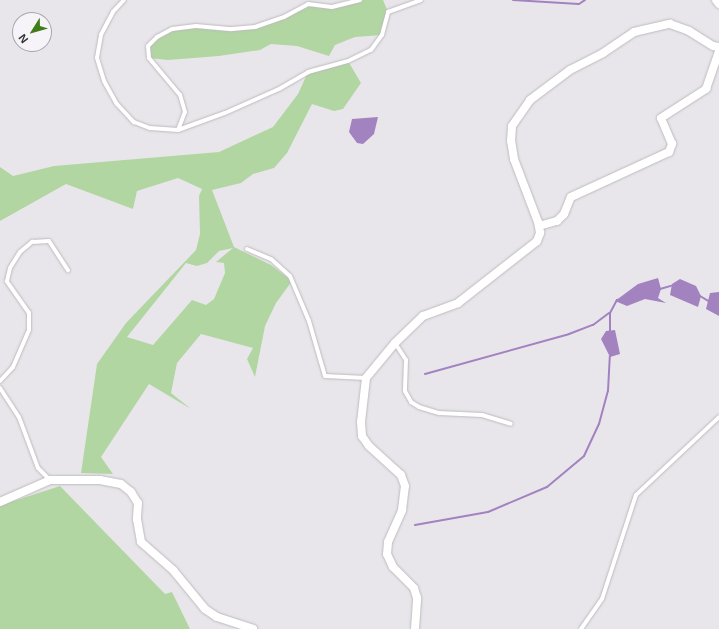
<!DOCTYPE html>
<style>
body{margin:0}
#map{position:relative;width:719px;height:629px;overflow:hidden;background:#e9e6eb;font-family:Helvetica,sans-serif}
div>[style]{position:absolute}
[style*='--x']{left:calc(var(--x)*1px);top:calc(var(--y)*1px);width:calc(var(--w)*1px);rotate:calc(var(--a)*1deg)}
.green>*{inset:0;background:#b2d6a2}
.water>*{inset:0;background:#a382c0}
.stream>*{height:2px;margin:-1px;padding:0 1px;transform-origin:1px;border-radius:1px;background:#a382c0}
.roads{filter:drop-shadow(0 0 1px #bdbabf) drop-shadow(0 0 1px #bdbabf)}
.lane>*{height:4px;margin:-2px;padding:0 2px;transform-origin:2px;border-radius:2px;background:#fff}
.street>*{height:8px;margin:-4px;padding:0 4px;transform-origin:4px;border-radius:4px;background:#fff}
span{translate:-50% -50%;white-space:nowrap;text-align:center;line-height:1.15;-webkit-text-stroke:4px #f6f4f9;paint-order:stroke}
.north{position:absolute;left:12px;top:12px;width:40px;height:40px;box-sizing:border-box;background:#f6f4f9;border:1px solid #a7a6a9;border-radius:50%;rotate:233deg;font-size:11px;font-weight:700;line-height:16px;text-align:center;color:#313032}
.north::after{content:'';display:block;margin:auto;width:14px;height:18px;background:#407d19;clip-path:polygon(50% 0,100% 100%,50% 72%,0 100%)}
</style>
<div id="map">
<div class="green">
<div style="clip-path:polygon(360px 0,383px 0,388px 12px,382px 35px,355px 37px,335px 45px,329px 56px,297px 46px,271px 44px,260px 50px,219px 56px,168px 60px,149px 58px,148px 43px,172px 29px,196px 26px,232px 29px,255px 27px,284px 17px,308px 4px,332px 7px)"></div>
<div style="clip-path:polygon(evenodd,348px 61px,361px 83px,343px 109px,334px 111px,312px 104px,287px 153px,274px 168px,253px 174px,241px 183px,212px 190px,234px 247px,271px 265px,292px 281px,276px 303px,265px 326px,255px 377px,247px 359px,253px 348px,201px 334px,177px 363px,171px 393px,191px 409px,149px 384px,101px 457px,113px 474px,81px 473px,97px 364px,126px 323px,196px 250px,200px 234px,199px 196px,202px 189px,178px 178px,137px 191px,133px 209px,66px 184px,0 221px,0 167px,13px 176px,54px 166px,219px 152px,273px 127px,298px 94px,308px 72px,348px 61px,233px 248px,216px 262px,224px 263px,225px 273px,214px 299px,206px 305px,192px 300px,153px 345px,127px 337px,186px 263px,197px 266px,207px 263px,219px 251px,233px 248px)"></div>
<div style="clip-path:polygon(60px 486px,165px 594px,172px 592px,190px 629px,0 629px,0 497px,4px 502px,17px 500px)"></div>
</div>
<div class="water">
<div style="clip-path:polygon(378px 117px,374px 134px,363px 144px,357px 143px,349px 132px,352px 119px)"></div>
<div style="clip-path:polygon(658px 278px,661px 289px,658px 298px,666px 303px,645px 299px,627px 306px,615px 301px,638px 284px)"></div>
<div style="clip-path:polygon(680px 279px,696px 286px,701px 296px,698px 307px,670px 295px,672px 284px)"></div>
<div style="clip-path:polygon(719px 292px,719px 316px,706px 309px,710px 293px)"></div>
<div style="clip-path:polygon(615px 330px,620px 354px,610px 357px,601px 339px,606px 331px)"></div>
</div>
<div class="stream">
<div style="--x:513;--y:0;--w:66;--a:3.5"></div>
<div style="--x:579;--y:4;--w:7;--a:-34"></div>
<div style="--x:660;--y:289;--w:15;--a:-16"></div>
<div style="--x:700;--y:296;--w:12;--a:31"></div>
<div style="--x:610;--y:331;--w:18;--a:-90"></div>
<div style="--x:610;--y:313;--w:15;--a:-62"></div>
<div style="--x:425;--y:374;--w:149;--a:-15.5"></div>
<div style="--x:569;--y:334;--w:26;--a:-21"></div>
<div style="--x:593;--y:325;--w:20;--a:-37"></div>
<div style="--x:415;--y:525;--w:74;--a:-10.1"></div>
<div style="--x:488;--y:512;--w:64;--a:-23"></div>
<div style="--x:547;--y:487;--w:48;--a:-40"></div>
<div style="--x:584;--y:456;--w:35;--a:-65"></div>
<div style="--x:599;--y:424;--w:34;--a:-75"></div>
<div style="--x:608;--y:391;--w:35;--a:-87"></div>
</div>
<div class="roads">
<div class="lane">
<div style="--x:124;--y:0;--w:16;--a:133"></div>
<div style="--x:113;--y:12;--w:26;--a:118"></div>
<div style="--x:101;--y:35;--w:23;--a:100"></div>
<div style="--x:97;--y:58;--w:24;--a:73"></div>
<div style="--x:104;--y:81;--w:26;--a:61"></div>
<div style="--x:117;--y:104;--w:25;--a:47"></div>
<div style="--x:134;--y:122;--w:17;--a:21"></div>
<div style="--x:150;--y:128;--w:28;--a:4"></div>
<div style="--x:178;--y:130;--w:50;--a:-19.9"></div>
<div style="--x:225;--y:113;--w:59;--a:-24"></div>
<div style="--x:279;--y:89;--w:34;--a:-30"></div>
<div style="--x:308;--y:72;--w:41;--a:-15.4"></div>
<div style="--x:348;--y:61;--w:25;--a:-26"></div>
<div style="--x:371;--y:50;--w:19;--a:-54"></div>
<div style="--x:382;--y:35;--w:24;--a:-75"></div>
<div style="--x:388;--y:12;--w:35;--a:-20"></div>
<div style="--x:178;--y:130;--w:19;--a:-69"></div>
<div style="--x:185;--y:112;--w:18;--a:-106"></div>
<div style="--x:180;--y:95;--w:48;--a:-130"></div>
<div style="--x:149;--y:58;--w:12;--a:-95"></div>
<div style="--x:148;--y:46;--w:13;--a:-45"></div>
<div style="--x:157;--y:37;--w:17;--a:-28"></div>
<div style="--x:172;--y:29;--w:24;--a:-7"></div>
<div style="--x:196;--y:26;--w:36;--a:5"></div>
<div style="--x:232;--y:29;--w:23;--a:-5"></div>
<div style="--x:255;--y:27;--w:31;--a:-19"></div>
<div style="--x:284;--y:17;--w:27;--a:-28"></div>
<div style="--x:308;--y:4;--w:24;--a:7"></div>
<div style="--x:332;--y:7;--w:29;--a:-14"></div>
<div style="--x:247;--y:249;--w:26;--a:23"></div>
<div style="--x:271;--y:259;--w:25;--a:42"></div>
<div style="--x:290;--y:276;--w:49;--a:67.1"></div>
<div style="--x:309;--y:321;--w:57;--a:73.8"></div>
<div style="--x:325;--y:376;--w:41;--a:2.8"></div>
<div style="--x:395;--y:343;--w:20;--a:57"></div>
<div style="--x:406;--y:360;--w:31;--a:92"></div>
<div style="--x:405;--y:391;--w:13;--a:61"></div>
<div style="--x:411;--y:402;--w:9;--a:32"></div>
<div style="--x:419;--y:407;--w:21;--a:17"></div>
<div style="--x:439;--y:413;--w:43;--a:2.7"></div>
<div style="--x:482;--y:415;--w:30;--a:17"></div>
<div style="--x:0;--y:381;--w:19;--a:-47"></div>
<div style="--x:13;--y:367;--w:40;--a:-66.6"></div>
<div style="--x:29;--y:330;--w:17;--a:-90"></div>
<div style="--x:29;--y:313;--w:39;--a:-125"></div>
<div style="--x:7;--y:281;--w:13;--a:-77"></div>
<div style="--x:10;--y:268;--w:19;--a:-58"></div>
<div style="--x:20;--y:252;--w:16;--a:-40"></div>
<div style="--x:32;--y:242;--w:17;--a:-3"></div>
<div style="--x:49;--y:241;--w:35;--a:57"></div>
<div style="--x:0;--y:388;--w:35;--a:57"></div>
<div style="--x:19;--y:417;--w:54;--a:69.6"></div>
<div style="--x:38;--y:468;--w:17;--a:45"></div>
<div style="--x:581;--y:629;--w:37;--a:-55"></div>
<div style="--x:602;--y:599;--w:109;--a:-71.9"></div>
<div style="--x:636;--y:495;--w:114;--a:-43.2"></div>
</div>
<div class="street">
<div style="--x:716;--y:0;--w:5;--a:53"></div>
<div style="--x:539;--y:226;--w:19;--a:-16"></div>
<div style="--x:557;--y:221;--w:10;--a:-45"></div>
<div style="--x:564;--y:214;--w:18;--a:-68"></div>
<div style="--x:571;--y:197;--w:108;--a:-24.7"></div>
<div style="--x:669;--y:152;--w:9;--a:-69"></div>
<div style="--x:672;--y:144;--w:28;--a:-113"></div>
<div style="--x:661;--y:118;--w:54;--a:-32.8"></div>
<div style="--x:706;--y:89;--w:39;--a:-71"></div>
<div style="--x:0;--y:502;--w:55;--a:-23.7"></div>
<div style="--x:50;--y:480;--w:50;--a:0"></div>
<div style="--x:100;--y:480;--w:21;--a:11"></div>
<div style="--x:121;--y:484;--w:13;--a:39"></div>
<div style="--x:131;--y:492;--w:13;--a:58"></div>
<div style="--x:138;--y:503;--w:16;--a:94"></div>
<div style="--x:137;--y:519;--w:23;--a:80"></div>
<div style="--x:141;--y:542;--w:43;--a:41.2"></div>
<div style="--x:173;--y:570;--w:50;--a:50.6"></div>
<div style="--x:205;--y:609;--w:14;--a:34"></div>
<div style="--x:217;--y:617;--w:38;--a:18"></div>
<div style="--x:415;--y:629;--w:31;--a:-86"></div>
<div style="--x:417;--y:598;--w:10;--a:-107"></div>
<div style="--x:414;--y:588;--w:30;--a:-135"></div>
<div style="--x:393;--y:567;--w:14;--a:-115"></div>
<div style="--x:387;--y:554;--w:12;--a:-85"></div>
<div style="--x:388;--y:542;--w:35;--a:-66"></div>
<div style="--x:402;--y:510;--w:24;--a:-83"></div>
<div style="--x:405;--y:486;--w:12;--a:-110"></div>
<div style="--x:401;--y:475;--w:43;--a:-137.8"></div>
<div style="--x:369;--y:446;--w:12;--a:-125"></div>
<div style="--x:362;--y:436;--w:14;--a:-94"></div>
<div style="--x:361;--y:422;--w:44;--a:-83.5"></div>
<div style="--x:366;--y:378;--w:45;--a:-50.4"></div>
<div style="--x:395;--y:343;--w:39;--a:-44"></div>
<div style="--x:423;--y:316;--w:37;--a:-20"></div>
<div style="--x:458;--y:303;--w:100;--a:-38.1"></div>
<div style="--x:537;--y:241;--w:9;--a:-69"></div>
<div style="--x:540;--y:233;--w:11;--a:-100"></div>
<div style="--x:538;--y:222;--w:67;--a:-110.9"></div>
<div style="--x:514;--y:159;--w:18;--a:-99"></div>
<div style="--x:511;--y:141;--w:15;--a:-86"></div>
<div style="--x:512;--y:126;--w:32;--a:-55"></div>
<div style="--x:530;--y:100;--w:50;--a:-36.9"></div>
<div style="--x:570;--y:70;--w:37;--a:-27"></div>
<div style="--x:603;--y:53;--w:37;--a:-34"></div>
<div style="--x:634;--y:32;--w:37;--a:-13"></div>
<div style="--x:670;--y:24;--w:20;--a:20"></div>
<div style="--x:689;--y:31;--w:28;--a:32"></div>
<div style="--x:713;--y:46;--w:6;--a:9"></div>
</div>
</div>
<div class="north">N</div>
</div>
